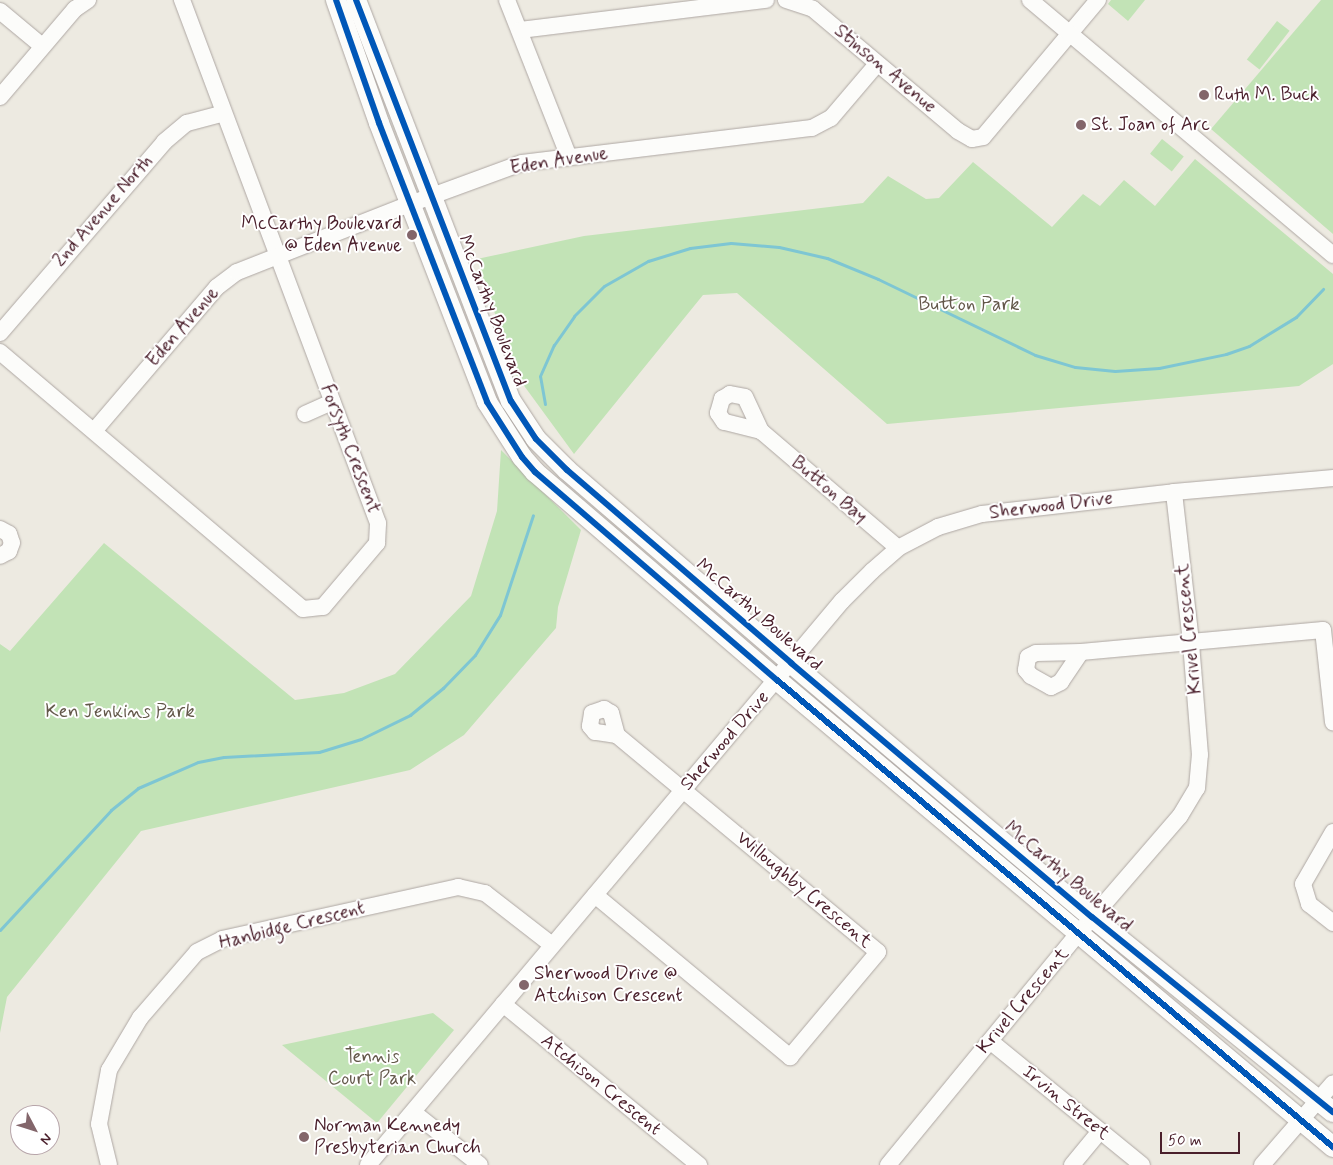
<!DOCTYPE html>
<style>
body{margin:0}
#map{position:relative;width:1333px;height:1165px;overflow:hidden;background:#edeae1;font-family:Mynerve,sans-serif}
div>[style]{position:absolute}
[style*='--x']{left:calc(var(--x)*1px);top:calc(var(--y)*1px);width:calc(var(--w)*1px);rotate:calc(var(--a)*1deg)}
.green>*{inset:0;background:#c2e3b6;transform-origin:0 0}
.stream>*{height:3px;margin:-1.5px;padding:0 1.5px;transform-origin:1.5px;border-radius:1.5px;background:#7ec6d3}
.roads{filter:drop-shadow(0 0 1px #aea7a3) drop-shadow(0 0 1px #aea7a3)}
.minor>*{height:16px;margin:-8px;padding:0 8px;transform-origin:8px;border-radius:8px;background:#fcfcfa}
.major>*{height:20px;margin:-10px;padding:0 10px;transform-origin:10px;border-radius:10px;background:#fcfcfa}
.cycleway>*{height:6px;margin:-3px;padding:0 3px;transform-origin:3px;border-radius:3px;background:#0057b8}
.dots>*{width:14px;height:14px;translate:-50% -50%;box-sizing:border-box;border:2px solid #fff;border-radius:50%}
span{translate:-50% -50%;white-space:nowrap;text-align:center;line-height:1.15;-webkit-text-stroke:4px #fff;paint-order:stroke}
.street-label{font-size:19px;color:#4a1f2b}
.poi-label{font-size:19px;color:#4a1f2b}
.left{translate:0 -50%;text-align:left}
.right{translate:-100% -50%;text-align:right}
.park-label{font-size:19px;color:#63584a}
.north{position:absolute;left:10px;top:1105px;width:50px;height:50px;box-sizing:border-box;background:#fff;border:1px solid #b7a5aa;border-radius:50%;rotate:130deg;font-size:14px;font-weight:700;line-height:20px;text-align:center;color:#4a1f2b}
.north::after{content:'';display:block;margin:auto;width:18px;height:22px;background:#83666b;clip-path:polygon(50% 0,100% 100%,50% 72%,0 100%)}
.scale{position:absolute;left:1160px;top:1132px;width:80px;height:22px;box-sizing:border-box;border:2px solid #4a1f2b;border-top:0;padding-left:6px;font-size:15px;line-height:18px;white-space:nowrap;color:#4a1f2b;-webkit-text-stroke:4px #fff;paint-order:stroke}
</style>
<div id="map">
<div class="green">
<div style="clip-path:polygon(1111px 0,1145px 0,1128px 21px,1108px 4px)"></div>
<div style="clip-path:polygon(1321px 0,1333px 0,1333px 234px,1211px 129px)"></div>
<div style="left:1277px;top:21px;width:16px;height:49px;rotate:38deg"></div>
<div style="left:1162px;top:139px;width:28px;height:19px;rotate:39deg"></div>
<div style="clip-path:polygon(1195px 159px,1333px 274px,1333px 364px,1299px 386px,887px 424px,737px 293px,703px 295px,574px 454px,514px 372px,477px 259px,584px 236px,863px 203px,888px 176px,926px 199px,939px 198px,973px 162px,1052px 227px,1083px 194px,1100px 206px,1124px 180px,1155px 206px)"></div>
<div style="clip-path:polygon(501px 450px,581px 530px,558px 607px,556px 628px,464px 735px,410px 770px,141px 831px,7px 997px,0 1033px,0 644px,10px 651px,104px 543px,295px 700px,344px 693px,395px 674px,471px 596px,497px 511px)"></div>
<div style="clip-path:polygon(433px 1013px,454px 1030px,377px 1123px,282px 1045px)"></div>
</div>
<div class="stream">
<div style="--x:545;--y:404;--w:28;--a:-100"></div>
<div style="--x:540;--y:376;--w:34;--a:-66"></div>
<div style="--x:554;--y:345;--w:35;--a:-55"></div>
<div style="--x:574;--y:316;--w:42;--a:-45"></div>
<div style="--x:604;--y:286;--w:51;--a:-29.6"></div>
<div style="--x:648;--y:261;--w:44;--a:-17.2"></div>
<div style="--x:690;--y:248;--w:41;--a:-7"></div>
<div style="--x:731;--y:243;--w:48;--a:4.8"></div>
<div style="--x:779;--y:247;--w:49;--a:12.9"></div>
<div style="--x:827;--y:258;--w:55;--a:22.4"></div>
<div style="--x:878;--y:279;--w:174;--a:25.8"></div>
<div style="--x:1035;--y:355;--w:42;--a:16.7"></div>
<div style="--x:1075;--y:367;--w:40;--a:5.7"></div>
<div style="--x:1115;--y:371;--w:44;--a:-3.9"></div>
<div style="--x:1159;--y:368;--w:68;--a:-11.8"></div>
<div style="--x:1226;--y:354;--w:24;--a:-19"></div>
<div style="--x:1249;--y:346;--w:55;--a:-31.7"></div>
<div style="--x:1296;--y:317;--w:39;--a:-46"></div>
<div style="--x:0;--y:930;--w:163;--a:-47.2"></div>
<div style="--x:111;--y:810;--w:35;--a:-39"></div>
<div style="--x:138;--y:788;--w:65;--a:-23.4"></div>
<div style="--x:198;--y:762;--w:26;--a:-11"></div>
<div style="--x:224;--y:757;--w:95;--a:-3"></div>
<div style="--x:319;--y:752;--w:44;--a:-17.2"></div>
<div style="--x:361;--y:739;--w:55;--a:-26.1"></div>
<div style="--x:410;--y:715;--w:43;--a:-39.3"></div>
<div style="--x:443;--y:688;--w:46;--a:-45.9"></div>
<div style="--x:475;--y:655;--w:47;--a:-58"></div>
<div style="--x:500;--y:615;--w:105;--a:-71.7"></div>
</div>
<div class="roads">
<div class="minor">
<div style="--x:507;--y:0;--w:169;--a:68.5"></div>
<div style="--x:786;--y:0;--w:28;--a:18"></div>
<div style="--x:813;--y:9;--w:189;--a:40.1"></div>
<div style="--x:958;--y:131;--w:16;--a:30"></div>
<div style="--x:972;--y:139;--w:11;--a:-10"></div>
<div style="--x:983;--y:137;--w:179;--a:-50"></div>
<div style="--x:1030;--y:0;--w:396;--a:40.1"></div>
<div style="--x:0;--y:11;--w:55;--a:39.8"></div>
<div style="--x:520;--y:30;--w:248;--a:-7"></div>
<div style="--x:0;--y:97;--w:116;--a:-49.6"></div>
<div style="--x:75;--y:9;--w:16;--a:-35"></div>
<div style="--x:0;--y:333;--w:252;--a:-49.3"></div>
<div style="--x:164;--y:142;--w:30;--a:-40"></div>
<div style="--x:187;--y:123;--w:38;--a:-15"></div>
<div style="--x:0;--y:352;--w:397;--a:40.3"></div>
<div style="--x:303;--y:609;--w:20;--a:-6"></div>
<div style="--x:323;--y:607;--w:84;--a:-49.8"></div>
<div style="--x:377;--y:543;--w:20;--a:-87"></div>
<div style="--x:378;--y:523;--w:559;--a:-110.54"></div>
<div style="--x:305;--y:414;--w:30;--a:-24"></div>
<div style="--x:94;--y:431;--w:189;--a:-49.5"></div>
<div style="--x:217;--y:287;--w:25;--a:-37"></div>
<div style="--x:237;--y:272;--w:186;--a:-21.5"></div>
<div style="--x:410;--y:204;--w:119;--a:-20.1"></div>
<div style="--x:522;--y:163;--w:292;--a:-6.9"></div>
<div style="--x:812;--y:128;--w:21;--a:-28"></div>
<div style="--x:831;--y:118;--w:71;--a:-49.6"></div>
<div style="--x:761;--y:431;--w:38;--a:-166"></div>
<div style="--x:724;--y:422;--w:11;--a:-124"></div>
<div style="--x:718;--y:413;--w:15;--a:-74"></div>
<div style="--x:722;--y:399;--w:9;--a:-32"></div>
<div style="--x:730;--y:394;--w:15;--a:11"></div>
<div style="--x:745;--y:397;--w:38;--a:65"></div>
<div style="--x:761;--y:431;--w:180;--a:40.5"></div>
<div style="--x:0;--y:529;--w:10;--a:29"></div>
<div style="--x:9;--y:534;--w:9;--a:72"></div>
<div style="--x:12;--y:543;--w:9;--a:111"></div>
<div style="--x:9;--y:551;--w:10;--a:151"></div>
<div style="--x:1081;--y:652;--w:36;--a:124"></div>
<div style="--x:1061;--y:682;--w:11;--a:153"></div>
<div style="--x:1051;--y:687;--w:23;--a:-151"></div>
<div style="--x:1031;--y:676;--w:8;--a:-130"></div>
<div style="--x:1026;--y:670;--w:13;--a:-81"></div>
<div style="--x:1028;--y:657;--w:9;--a:-27"></div>
<div style="--x:1036;--y:653;--w:45;--a:-1.3"></div>
<div style="--x:1081;--y:652;--w:243;--a:-5.2"></div>
<div style="--x:1323;--y:630;--w:93;--a:83.8"></div>
<div style="--x:1333;--y:832;--w:60;--a:120"></div>
<div style="--x:1303;--y:884;--w:21;--a:73"></div>
<div style="--x:1309;--y:904;--w:31;--a:38"></div>
<div style="--x:595;--y:895;--w:254;--a:39.7"></div>
<div style="--x:790;--y:1057;--w:137;--a:-50"></div>
<div style="--x:878;--y:952;--w:339;--a:-140.3"></div>
<div style="--x:617;--y:735;--w:22;--a:-172"></div>
<div style="--x:595;--y:732;--w:8;--a:-130"></div>
<div style="--x:590;--y:726;--w:13;--a:-81"></div>
<div style="--x:592;--y:713;--w:13;--a:-18"></div>
<div style="--x:604;--y:709;--w:8;--a:30"></div>
<div style="--x:611;--y:713;--w:23;--a:75"></div>
<div style="--x:503;--y:1004;--w:254;--a:39.4"></div>
<div style="--x:990;--y:1041;--w:196;--a:39.2"></div>
<div style="--x:413;--y:1112;--w:85;--a:38.3"></div>
<div style="--x:109;--y:1165;--w:42;--a:-103.7"></div>
<div style="--x:99;--y:1124;--w:55;--a:-79.5"></div>
<div style="--x:109;--y:1070;--w:61;--a:-59.2"></div>
<div style="--x:140;--y:1018;--w:87;--a:-49.2"></div>
<div style="--x:197;--y:952;--w:28;--a:-27"></div>
<div style="--x:222;--y:939;--w:242;--a:-12.4"></div>
<div style="--x:458;--y:887;--w:28;--a:13"></div>
<div style="--x:485;--y:893;--w:85;--a:37.8"></div>
<div style="--x:368;--y:1165;--w:737;--a:-49.96"></div>
<div style="--x:842;--y:601;--w:42;--a:-45"></div>
<div style="--x:872;--y:571;--w:35;--a:-41"></div>
<div style="--x:898;--y:548;--w:45;--a:-27.7"></div>
<div style="--x:938;--y:527;--w:46;--a:-16.5"></div>
<div style="--x:982;--y:514;--w:193;--a:-6.5"></div>
<div style="--x:1174;--y:492;--w:160;--a:-5"></div>
<div style="--x:888;--y:1165;--w:299;--a:-50.6"></div>
<div style="--x:1078;--y:934;--w:156;--a:-49.2"></div>
<div style="--x:1180;--y:816;--w:33;--a:-59"></div>
<div style="--x:1197;--y:788;--w:33;--a:-85"></div>
<div style="--x:1200;--y:755;--w:113;--a:-94.6"></div>
<div style="--x:1191;--y:642;--w:151;--a:-96.5"></div>
<div style="--x:1072;--y:1165;--w:44;--a:-50.5"></div>
<div style="--x:1262;--y:1165;--w:108;--a:-49.1"></div>
</div>
<div class="major">
<div style="--x:336;--y:0;--w:130;--a:70.7"></div>
<div style="--x:379;--y:123;--w:299;--a:68.8"></div>
<div style="--x:487;--y:402;--w:65;--a:57.5"></div>
<div style="--x:522;--y:457;--w:20;--a:49"></div>
<div style="--x:535;--y:472;--w:319;--a:40.7"></div>
<div style="--x:777;--y:680;--w:726;--a:40.03"></div>
<div style="--x:356;--y:0;--w:430;--a:68.9"></div>
<div style="--x:511;--y:401;--w:45;--a:56.7"></div>
<div style="--x:536;--y:439;--w:44;--a:45"></div>
<div style="--x:567;--y:470;--w:296;--a:40.7"></div>
<div style="--x:791;--y:663;--w:394;--a:40.2"></div>
<div style="--x:1092;--y:917;--w:310;--a:39"></div>
</div>
</div>
<div class="cycleway">
<div style="--x:336;--y:0;--w:130;--a:70.7"></div>
<div style="--x:379;--y:123;--w:299;--a:68.8"></div>
<div style="--x:487;--y:402;--w:65;--a:57.5"></div>
<div style="--x:522;--y:457;--w:20;--a:49"></div>
<div style="--x:535;--y:472;--w:319;--a:40.7"></div>
<div style="--x:777;--y:680;--w:726;--a:40.03"></div>
<div style="--x:356;--y:0;--w:430;--a:68.9"></div>
<div style="--x:511;--y:401;--w:45;--a:56.7"></div>
<div style="--x:536;--y:439;--w:44;--a:45"></div>
<div style="--x:567;--y:470;--w:296;--a:40.7"></div>
<div style="--x:791;--y:663;--w:394;--a:40.2"></div>
<div style="--x:1092;--y:917;--w:310;--a:39"></div>
</div>
<div class="dots">
<div style="left:1204px;top:95px;background:#83666b"></div>
<div style="left:1081px;top:125px;background:#83666b"></div>
<div style="left:412px;top:235px;background:#83666b"></div>
<div style="left:524px;top:985px;background:#83666b"></div>
<div style="left:304px;top:1137px;background:#83666b"></div>
</div>
<div class="street-label">
<span style="left:885px;top:69px;rotate:40deg">Stinson Avenue</span>
<span style="left:559px;top:161px;rotate:-9deg">Eden Avenue</span>
<span style="left:103px;top:211px;rotate:-49deg">2nd Avenue North</span>
<span style="left:492px;top:311px;rotate:69deg">McCarthy Boulevard</span>
<span style="left:183px;top:327px;rotate:-49deg">Eden Avenue</span>
<span style="left:350px;top:449px;rotate:69deg">Forsyth Crescent</span>
<span style="left:829px;top:490px;rotate:40deg">Button Bay</span>
<span style="left:1051px;top:506px;rotate:-7deg">Sherwood Drive</span>
<span style="left:759px;top:615px;rotate:41deg">McCarthy Boulevard</span>
<span style="left:1189px;top:629px;rotate:-96deg">Krivel Crescent</span>
<span style="left:725px;top:741px;rotate:-49deg">Sherwood Drive</span>
<span style="left:1068px;top:877px;rotate:40deg">McCarthy Boulevard</span>
<span style="left:804px;top:890px;rotate:40deg">Willoughby Crescent</span>
<span style="left:292px;top:926px;rotate:-14deg">Hanbidge Crescent</span>
<span style="left:1023px;top:1001px;rotate:-50deg">Krivel Crescent</span>
<span style="left:601px;top:1085px;rotate:39deg">Atchison Crescent</span>
<span style="left:1066px;top:1103px;rotate:39deg">Irvin Street</span>
</div>
<div class="poi-label">
<span class="left" style="left:1214px;top:95px">Ruth M. Buck</span>
<span class="left" style="left:1091px;top:125px">St. Joan of Arc</span>
<span class="right" style="left:402px;top:235px">McCarthy Boulevard<br>@ Eden Avenue</span>
<span class="left" style="left:534px;top:985px">Sherwood Drive @<br>Atchison Crescent</span>
<span class="left" style="left:314px;top:1137px">Norman Kennedy<br>Presbyterian Church</span>
</div>
<div class="park-label">
<span style="left:969px;top:305px">Button Park</span>
<span style="left:120px;top:712px">Ken Jenkins Park</span>
<span style="left:372px;top:1068px">Tennis<br>Court Park</span>
</div>
<div class="north">N</div>
<div class="scale">50 m</div>
</div>
